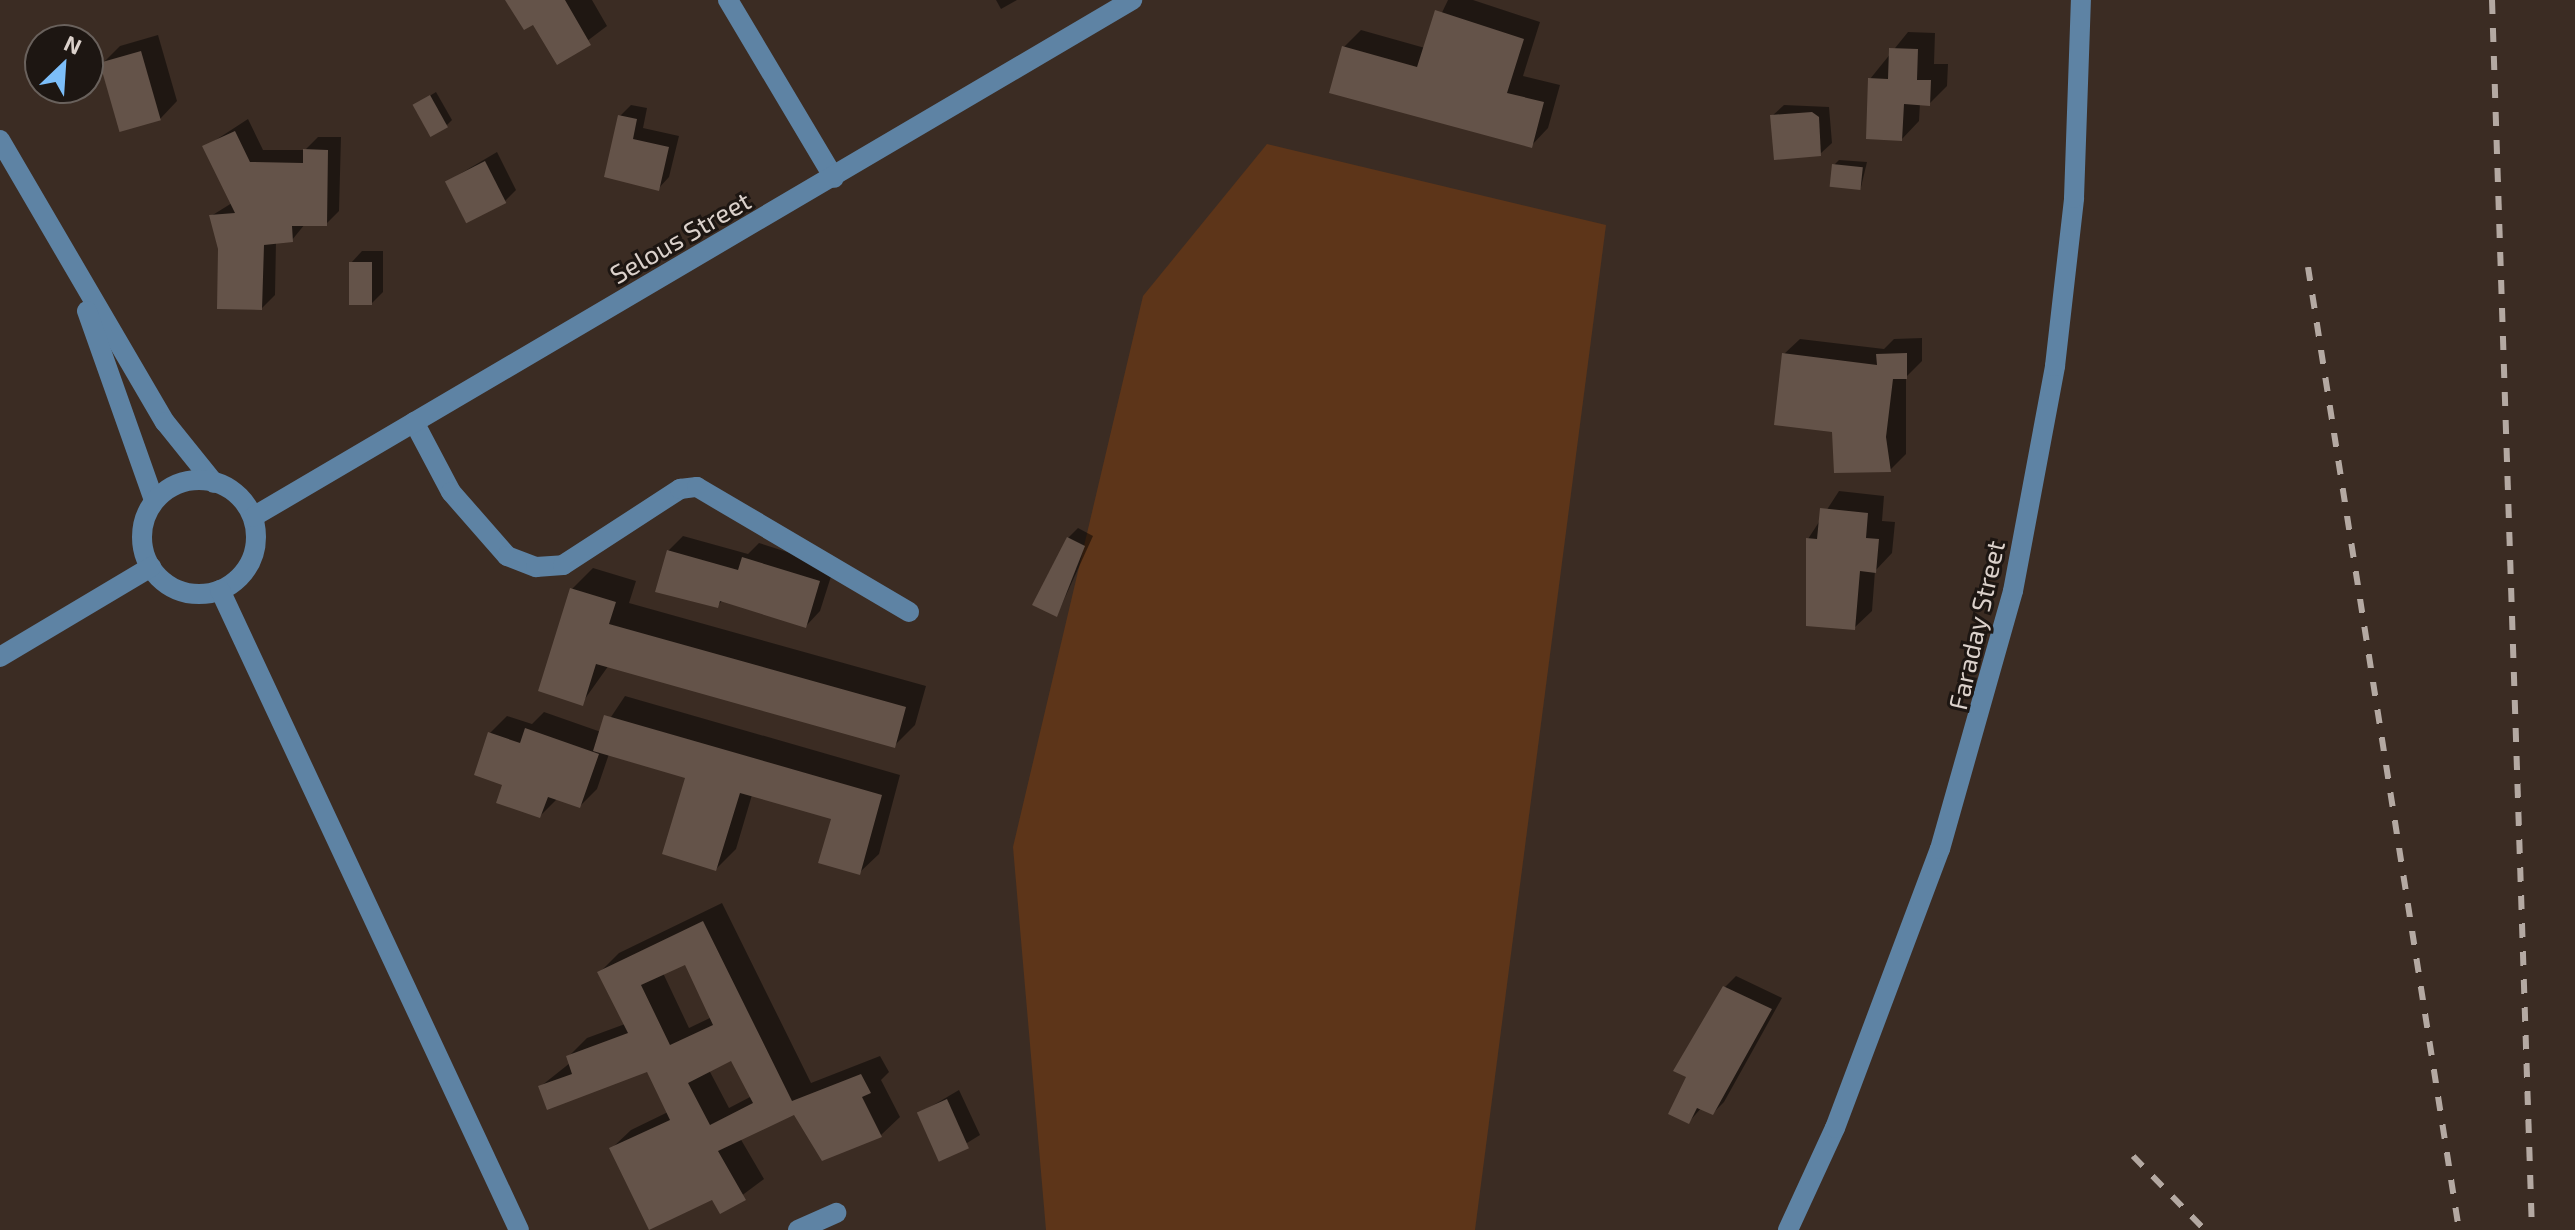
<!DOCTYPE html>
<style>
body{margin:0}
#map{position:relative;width:2575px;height:1230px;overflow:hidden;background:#3b2c23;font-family:"Exo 2",sans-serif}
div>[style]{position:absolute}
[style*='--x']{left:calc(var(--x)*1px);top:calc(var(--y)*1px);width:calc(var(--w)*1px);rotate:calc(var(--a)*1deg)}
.green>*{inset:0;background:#5d3519}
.shadow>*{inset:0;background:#0007}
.building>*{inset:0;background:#645349;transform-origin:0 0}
.minor>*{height:20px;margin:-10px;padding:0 10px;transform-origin:10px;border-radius:10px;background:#5e83a4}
.minor>.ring{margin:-10px;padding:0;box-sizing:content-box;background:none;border:20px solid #5e83a4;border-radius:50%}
.rail>*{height:6px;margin-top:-3px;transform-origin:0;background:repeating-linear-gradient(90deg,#b4a9a2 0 14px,transparent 0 28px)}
span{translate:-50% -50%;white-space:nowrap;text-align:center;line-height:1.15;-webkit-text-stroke:6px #1d1612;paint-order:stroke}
.street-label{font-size:26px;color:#dbd1cb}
.north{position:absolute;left:24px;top:24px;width:80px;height:80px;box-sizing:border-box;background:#1d1612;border:2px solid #69615c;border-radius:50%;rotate:25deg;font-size:22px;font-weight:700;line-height:32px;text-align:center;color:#dbd1cb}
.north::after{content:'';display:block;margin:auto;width:28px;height:36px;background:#7cbef9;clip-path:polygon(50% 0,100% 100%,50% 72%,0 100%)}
</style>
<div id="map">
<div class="green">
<div style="clip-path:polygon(1267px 144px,1606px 225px,1475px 1230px,1046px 1230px,1013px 847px,1143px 296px)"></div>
</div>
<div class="shadow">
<div style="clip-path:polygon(508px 0,592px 0,607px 26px,558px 63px,534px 22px)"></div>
<div style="clip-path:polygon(996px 0,1017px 0,1001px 9px)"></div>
<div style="clip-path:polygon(1448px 0,1473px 0,1540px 22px,1523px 76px,1560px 85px,1548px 128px,1531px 146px,1344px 47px,1361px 30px,1425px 48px)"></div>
<div style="clip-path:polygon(1908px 32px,1935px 33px,1934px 64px,1948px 64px,1947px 86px,1930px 103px,1920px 103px,1919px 121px,1902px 139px,1870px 79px)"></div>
<div style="clip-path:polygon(158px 35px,177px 101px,160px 119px,103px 63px,120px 46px)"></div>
<div style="clip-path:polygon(436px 92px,452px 120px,447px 125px,415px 105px)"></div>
<div style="clip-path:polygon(631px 105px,647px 108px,643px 128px,679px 136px,669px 177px,658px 189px,620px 116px)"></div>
<div style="clip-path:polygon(1784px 105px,1829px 107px,1832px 143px,1820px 154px,1772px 116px)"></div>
<div style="clip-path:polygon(248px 119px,263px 150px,305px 150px,318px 137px,341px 137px,339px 211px,326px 224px,305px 224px,292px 240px,276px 242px,275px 295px,262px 308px,220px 249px,211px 216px,232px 203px,205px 147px)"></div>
<div style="clip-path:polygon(497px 152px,516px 190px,505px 201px,448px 181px)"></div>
<div style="clip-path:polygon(1839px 160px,1867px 162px,1861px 187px,1834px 165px)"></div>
<div style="clip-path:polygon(362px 251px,383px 251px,383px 292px,372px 303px,351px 263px)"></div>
<div style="clip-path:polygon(1922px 338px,1922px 361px,1906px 377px,1906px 454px,1890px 470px,1834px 430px,1784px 354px,1800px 339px,1884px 349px,1894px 339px)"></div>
<div style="clip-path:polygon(1839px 491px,1884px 496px,1882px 521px,1895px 522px,1892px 553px,1875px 571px,1872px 611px,1854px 628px,1808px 539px)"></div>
<div style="clip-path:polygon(1078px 528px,1093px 536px,1057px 615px,1068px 538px)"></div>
<div style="clip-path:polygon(683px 536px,748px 554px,759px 543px,834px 567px,820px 611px,806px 626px,723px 600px,717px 606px,668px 551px)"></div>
<div style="clip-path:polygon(593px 568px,636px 581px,629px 603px,926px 686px,915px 725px,894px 746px,609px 665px,582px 703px,572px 589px)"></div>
<div style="clip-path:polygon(625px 696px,900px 775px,879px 854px,859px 873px,833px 818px,752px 795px,736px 849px,716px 869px,688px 776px,609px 754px,597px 789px,580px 806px,558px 798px,540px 816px,505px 783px,490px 733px,507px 716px,532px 724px,544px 712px,601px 732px)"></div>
<div style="clip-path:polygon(evenodd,722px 903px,811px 1083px,880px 1056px,889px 1072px,881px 1080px,900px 1117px,881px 1135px,795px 1112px,740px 1138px,764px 1179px,721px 1211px,713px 1197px,612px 1148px,631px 1130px,668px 1112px,648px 1070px,541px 1086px,570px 1063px,568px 1057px,587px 1038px,625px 1024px,600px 972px,619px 953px,722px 903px,686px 962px,712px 1017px,689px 1028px,663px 973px,686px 962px,722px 903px,732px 1058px,752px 1096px,729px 1108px,709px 1070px,732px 1058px)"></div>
<div style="clip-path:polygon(1736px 976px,1782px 998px,1724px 1102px,1713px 1113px,1702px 1107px,1689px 1122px,1725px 987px)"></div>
<div style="clip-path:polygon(959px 1090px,980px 1135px,941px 1159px,920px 1113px)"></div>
</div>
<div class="building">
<div style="clip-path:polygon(505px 0,565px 0,591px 45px,557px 65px,533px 25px,524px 30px)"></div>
<div style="clip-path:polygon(1435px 10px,1524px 39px,1507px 93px,1544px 102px,1532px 148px,1329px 93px,1342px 46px,1417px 67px)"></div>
<div style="clip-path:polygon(1889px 48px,1918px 49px,1917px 80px,1931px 80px,1930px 106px,1904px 104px,1902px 141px,1866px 139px,1868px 78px,1888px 79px)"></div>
<div style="left:141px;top:51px;width:72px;height:43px;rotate:74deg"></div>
<div style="left:430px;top:95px;width:37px;height:20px;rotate:61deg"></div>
<div style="clip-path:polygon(1812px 112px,1819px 117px,1821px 156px,1774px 160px,1770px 115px)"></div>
<div style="clip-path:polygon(618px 115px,637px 119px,633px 139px,669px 147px,659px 191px,604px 177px)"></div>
<div style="clip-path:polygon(235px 131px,250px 162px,303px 163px,303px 149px,328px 150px,327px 226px,292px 226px,293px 242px,264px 245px,262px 310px,217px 309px,218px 249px,209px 215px,235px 213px,202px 146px)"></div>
<div style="left:485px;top:161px;width:47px;height:45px;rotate:63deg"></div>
<div style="left:1832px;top:164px;width:31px;height:23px;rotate:6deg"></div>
<div style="left:349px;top:262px;width:23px;height:43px"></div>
<div style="clip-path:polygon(1782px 353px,1877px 365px,1876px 354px,1907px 353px,1907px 379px,1893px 379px,1886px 437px,1891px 472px,1834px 473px,1832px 432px,1774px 425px)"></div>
<div style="clip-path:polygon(1820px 508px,1868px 513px,1866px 538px,1879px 539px,1876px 573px,1860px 571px,1855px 630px,1806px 626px,1806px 538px,1817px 539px)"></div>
<div style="clip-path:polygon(1067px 537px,1085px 546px,1057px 617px,1032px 605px)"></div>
<div style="clip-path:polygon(667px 550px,738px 570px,742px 557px,820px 581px,806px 628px,720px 601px,718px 608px,655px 592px)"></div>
<div style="clip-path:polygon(570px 588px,616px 602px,609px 624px,906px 707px,895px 748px,596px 664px,583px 706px,538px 691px)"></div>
<div style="clip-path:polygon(604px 715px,882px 795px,860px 875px,818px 863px,831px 819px,740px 793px,716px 871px,662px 854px,685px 778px,593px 751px)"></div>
<div style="clip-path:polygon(525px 728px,599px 754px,580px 808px,548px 797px,540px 818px,496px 803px,502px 785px,474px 775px,488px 732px,520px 743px)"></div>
<div style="clip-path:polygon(evenodd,703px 921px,792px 1101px,861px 1074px,871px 1093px,862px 1097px,882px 1137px,822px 1161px,794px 1115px,718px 1151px,746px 1200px,720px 1214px,712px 1200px,649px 1230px,609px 1148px,670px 1120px,647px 1072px,547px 1110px,538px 1086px,572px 1074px,566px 1056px,628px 1033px,597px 972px,703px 921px,685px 965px,713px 1025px,670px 1045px,641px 985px,685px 965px,703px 921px,731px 1061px,753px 1103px,710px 1125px,688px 1083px,731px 1061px)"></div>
<div style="clip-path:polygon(1723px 986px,1772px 1009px,1713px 1115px,1697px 1108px,1689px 1124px,1668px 1114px,1686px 1077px,1673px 1071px)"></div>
<div style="left:947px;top:1099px;width:54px;height:33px;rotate:66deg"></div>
</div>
<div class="minor">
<div style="--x:728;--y:0;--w:207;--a:59.2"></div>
<div style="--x:0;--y:140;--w:327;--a:59.7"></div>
<div style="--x:165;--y:422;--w:78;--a:51.2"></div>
<div style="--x:87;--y:311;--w:201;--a:70.5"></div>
<div style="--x:414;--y:422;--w:79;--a:62.1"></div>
<div style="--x:451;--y:492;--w:85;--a:48.8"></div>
<div style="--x:507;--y:556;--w:31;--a:21"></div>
<div style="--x:536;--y:567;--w:27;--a:-4"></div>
<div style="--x:563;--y:565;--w:140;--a:-33"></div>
<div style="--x:680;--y:489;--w:17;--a:-7"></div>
<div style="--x:697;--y:487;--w:246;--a:30.5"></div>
<div class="ring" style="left:142px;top:480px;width:94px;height:94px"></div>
<div style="--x:253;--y:517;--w:1020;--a:-30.46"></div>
<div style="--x:220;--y:590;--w:706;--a:64.96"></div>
<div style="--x:0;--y:657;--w:176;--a:-30.8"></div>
<div style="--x:798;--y:1230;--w:42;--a:-24.1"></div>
<div style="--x:1788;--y:1230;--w:112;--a:-65.3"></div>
<div style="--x:1835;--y:1128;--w:298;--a:-69.4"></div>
<div style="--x:1940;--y:849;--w:268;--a:-74.2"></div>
<div style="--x:2013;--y:591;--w:229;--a:-79.4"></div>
<div style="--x:2055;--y:366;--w:169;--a:-83.5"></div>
<div style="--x:2074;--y:198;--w:198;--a:-88"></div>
</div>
<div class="rail">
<div style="--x:2492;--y:0;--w:1231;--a:88.14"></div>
<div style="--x:2308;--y:267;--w:975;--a:81.09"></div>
<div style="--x:2133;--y:1156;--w:103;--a:45.8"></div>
</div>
<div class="street-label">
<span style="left:680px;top:237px;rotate:-30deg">Selous Street</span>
<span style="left:1976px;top:625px;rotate:-77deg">Faraday Street</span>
</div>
<div class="north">N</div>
</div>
